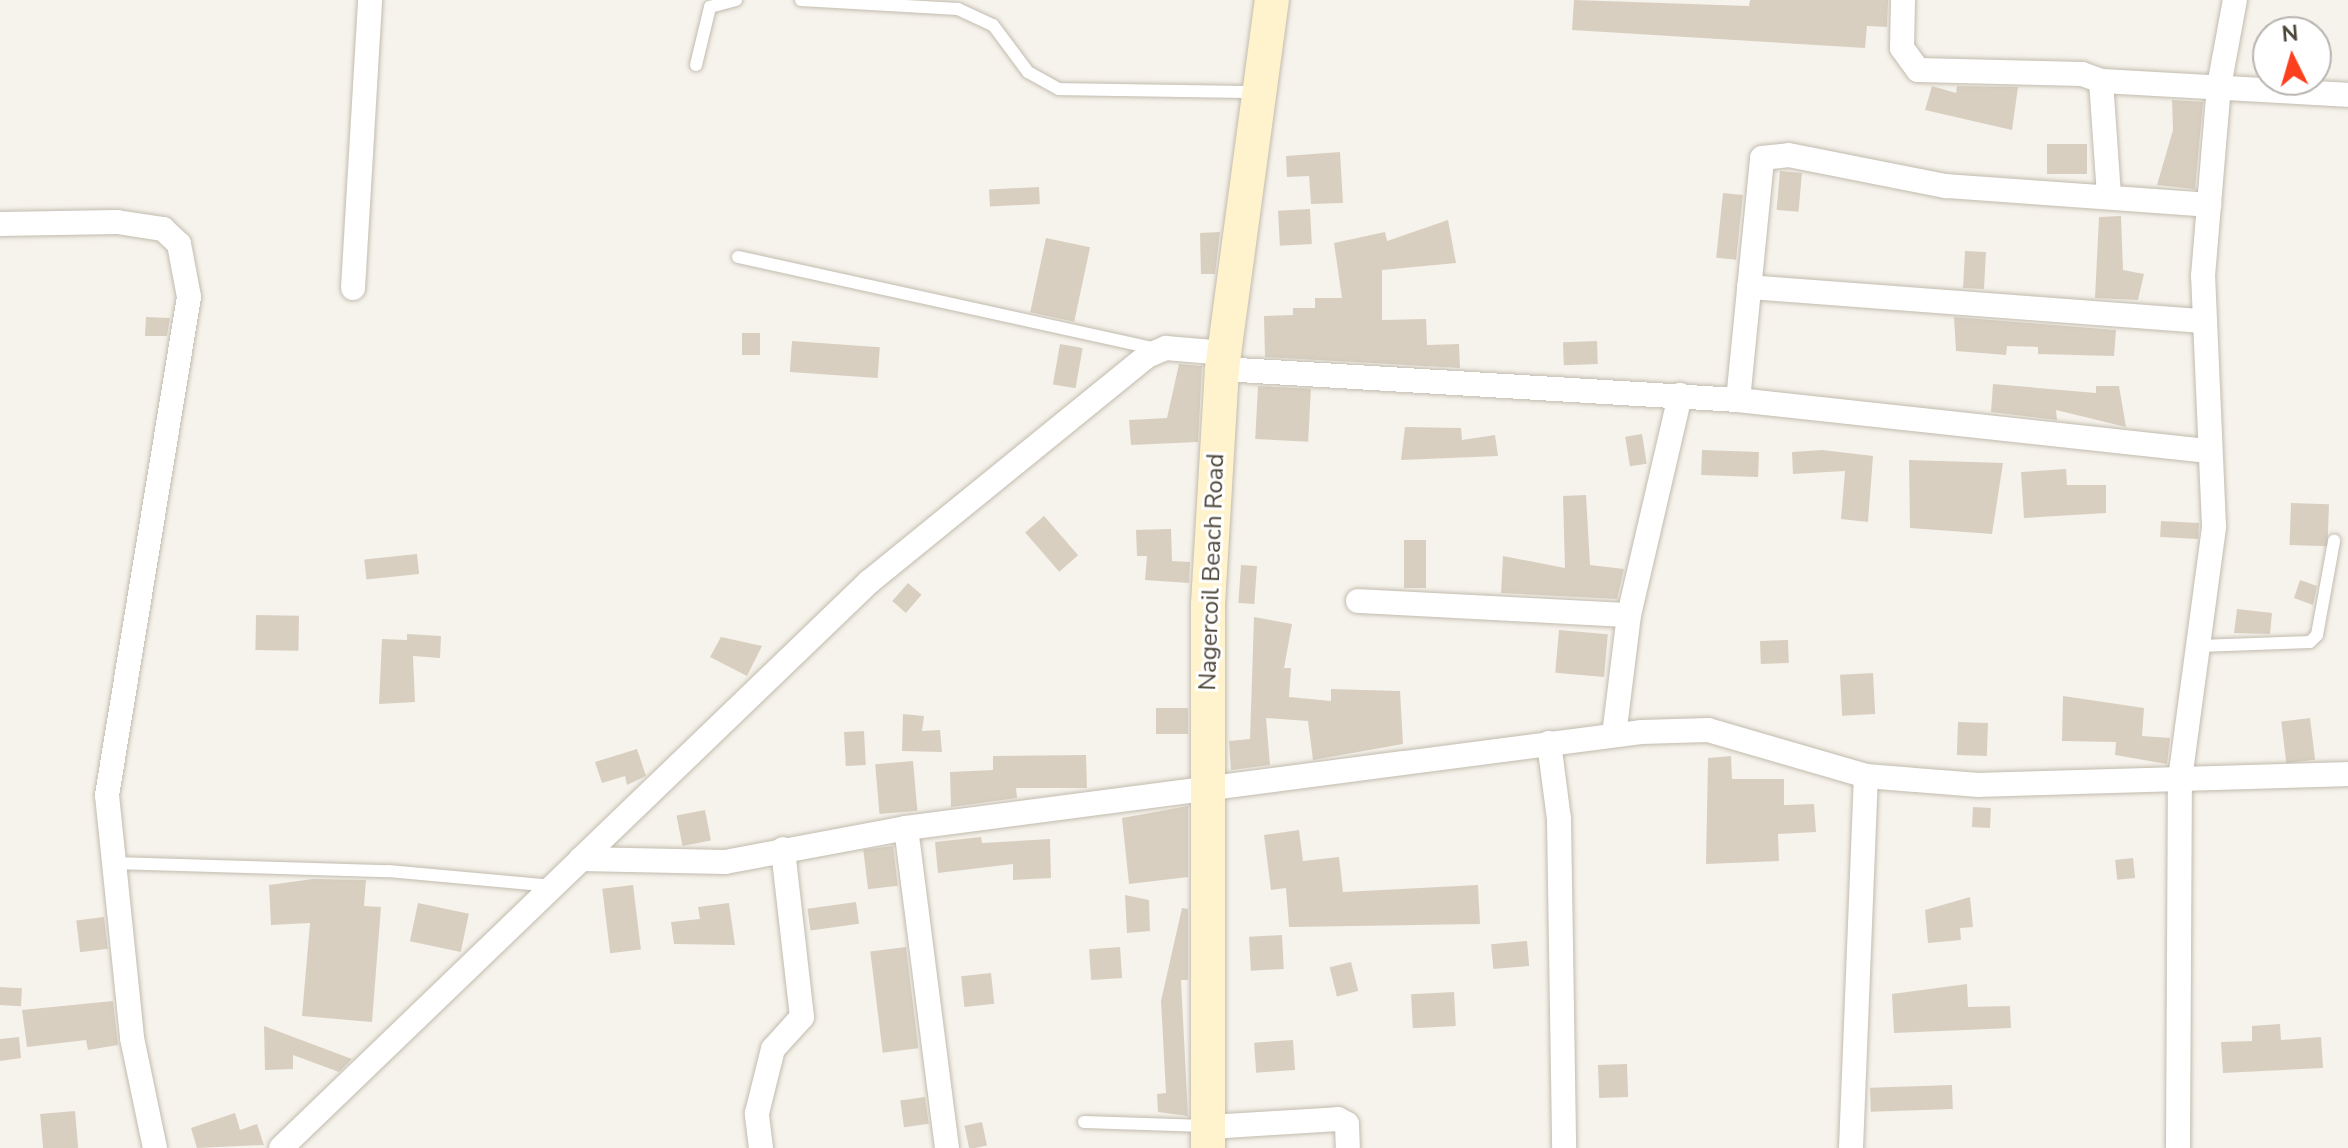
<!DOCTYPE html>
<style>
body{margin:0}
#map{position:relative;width:2348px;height:1148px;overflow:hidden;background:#f6f3ec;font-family:"Nunito Sans",sans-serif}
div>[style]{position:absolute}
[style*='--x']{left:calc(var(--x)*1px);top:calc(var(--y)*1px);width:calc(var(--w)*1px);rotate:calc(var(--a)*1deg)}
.building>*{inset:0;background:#d8cfc1;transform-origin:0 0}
.roads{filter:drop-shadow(0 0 2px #c2bbae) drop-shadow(0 0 2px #c2bbae)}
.service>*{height:12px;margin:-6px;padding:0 6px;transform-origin:6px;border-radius:6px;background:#fff}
.minor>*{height:24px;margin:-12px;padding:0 12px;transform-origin:12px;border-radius:12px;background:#fff}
.secondary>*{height:34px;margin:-17px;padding:0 17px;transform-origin:17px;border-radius:17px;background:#fff3cd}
span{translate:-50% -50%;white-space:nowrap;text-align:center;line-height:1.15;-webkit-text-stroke:6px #fff;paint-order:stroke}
.street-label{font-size:24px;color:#4b4439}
.north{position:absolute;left:2252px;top:16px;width:80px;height:80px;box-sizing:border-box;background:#fff;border:2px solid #b7b4b0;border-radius:50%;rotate:355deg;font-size:22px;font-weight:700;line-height:32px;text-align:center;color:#4b4439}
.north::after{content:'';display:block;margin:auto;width:28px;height:36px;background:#fc3f1d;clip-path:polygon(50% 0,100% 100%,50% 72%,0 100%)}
</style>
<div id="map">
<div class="building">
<div style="clip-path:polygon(1574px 0,1749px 6px,1750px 0,1888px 0,1887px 27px,1867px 26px,1865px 48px,1572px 30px)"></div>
<div style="clip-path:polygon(1932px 86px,1956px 93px,1957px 86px,2018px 87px,2012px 130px,1925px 110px)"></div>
<div style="clip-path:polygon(2172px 100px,2203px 102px,2195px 189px,2157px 185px,2173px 130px)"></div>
<div style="left:2047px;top:144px;width:40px;height:30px"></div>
<div style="clip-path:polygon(1340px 152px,1343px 203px,1311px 204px,1309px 176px,1287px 177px,1286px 156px)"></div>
<div style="left:1780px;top:171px;width:22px;height:39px;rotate:5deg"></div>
<div style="left:1039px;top:187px;width:17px;height:50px;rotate:87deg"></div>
<div style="left:1723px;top:193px;width:20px;height:65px;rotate:6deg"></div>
<div style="left:1310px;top:209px;width:35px;height:32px;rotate:87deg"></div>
<div style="clip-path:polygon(2121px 216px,2123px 270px,2144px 274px,2138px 300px,2095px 298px,2099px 217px)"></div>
<div style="clip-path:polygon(1448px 220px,1456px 263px,1382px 270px,1382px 320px,1426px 319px,1427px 345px,1459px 344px,1460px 368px,1265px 357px,1264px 316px,1293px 315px,1293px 308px,1315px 308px,1315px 298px,1342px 298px,1334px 243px,1385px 232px,1387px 241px)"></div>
<div style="clip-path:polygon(1220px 232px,1215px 274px,1201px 274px,1200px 233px)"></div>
<div style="left:1046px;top:238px;width:45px;height:76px;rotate:12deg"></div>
<div style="left:1965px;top:251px;width:21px;height:37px;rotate:3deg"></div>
<div style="clip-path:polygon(146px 317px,170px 318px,167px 336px,145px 336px)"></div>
<div style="clip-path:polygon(1954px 317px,2116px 330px,2114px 356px,2038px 354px,2038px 347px,2007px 346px,2006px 355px,1956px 351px)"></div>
<div style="left:742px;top:333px;width:18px;height:22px"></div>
<div style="left:792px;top:341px;width:88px;height:31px;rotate:4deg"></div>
<div style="left:1597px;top:341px;width:23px;height:34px;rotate:88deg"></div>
<div style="left:1060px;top:344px;width:23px;height:41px;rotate:10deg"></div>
<div style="clip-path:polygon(1179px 364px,1202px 366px,1198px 442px,1131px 445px,1129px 420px,1167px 418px)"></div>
<div style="clip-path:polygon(1993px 384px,2096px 393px,2096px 386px,2119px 386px,2126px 427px,2056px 410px,2057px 420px,1991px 412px)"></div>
<div style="left:1258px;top:386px;width:53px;height:53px;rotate:3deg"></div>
<div style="clip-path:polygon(1405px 427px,1461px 428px,1462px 440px,1495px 435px,1498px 456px,1401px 460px)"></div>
<div style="left:1642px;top:434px;width:30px;height:17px;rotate:81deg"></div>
<div style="left:1702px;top:450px;width:57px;height:25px;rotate:2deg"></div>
<div style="clip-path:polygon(1822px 450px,1873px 456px,1868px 522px,1841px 519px,1845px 471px,1793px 474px,1792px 452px)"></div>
<div style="clip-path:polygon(1909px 460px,2003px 463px,1992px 534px,1910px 528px)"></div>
<div style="clip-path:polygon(2066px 469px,2067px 485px,2106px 485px,2106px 513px,2024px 518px,2021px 472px)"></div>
<div style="clip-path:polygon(1586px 495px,1590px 565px,1624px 569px,1617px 599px,1501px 593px,1503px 556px,1565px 568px,1563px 496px)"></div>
<div style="left:2291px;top:503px;width:38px;height:42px;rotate:2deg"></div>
<div style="left:1044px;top:516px;width:52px;height:25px;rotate:49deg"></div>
<div style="left:2161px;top:521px;width:38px;height:16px;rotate:3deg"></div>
<div style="clip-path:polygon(1171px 529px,1172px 561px,1190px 562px,1189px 583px,1145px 580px,1147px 556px,1137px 556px,1136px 530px)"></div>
<div style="left:1404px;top:540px;width:22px;height:48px"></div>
<div style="left:417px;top:554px;width:20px;height:53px;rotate:84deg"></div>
<div style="left:1241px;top:565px;width:16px;height:38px;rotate:4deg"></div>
<div style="clip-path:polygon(2300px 580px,2317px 586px,2313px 605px,2294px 598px)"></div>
<div style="left:908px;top:583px;width:18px;height:24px;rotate:41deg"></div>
<div style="clip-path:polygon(2237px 609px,2272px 613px,2270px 634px,2234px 633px)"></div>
<div style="left:256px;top:615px;width:43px;height:35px;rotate:1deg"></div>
<div style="clip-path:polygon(1254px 617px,1292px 624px,1284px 668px,1291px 668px,1289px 697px,1331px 701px,1331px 689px,1400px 691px,1403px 744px,1313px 760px,1308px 721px,1266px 718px,1270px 765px,1231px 770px,1229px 741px,1250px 739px)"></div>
<div style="left:1559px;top:630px;width:49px;height:43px;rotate:5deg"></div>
<div style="clip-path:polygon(407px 634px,441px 636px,440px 658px,413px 656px,415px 702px,379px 704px,382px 639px,407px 640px)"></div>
<div style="clip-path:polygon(721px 637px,762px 646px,747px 676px,710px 657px)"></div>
<div style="left:1788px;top:640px;width:23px;height:28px;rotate:88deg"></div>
<div style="left:1873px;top:673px;width:41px;height:33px;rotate:87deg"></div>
<div style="clip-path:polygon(2063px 696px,2144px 708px,2142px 736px,2170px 738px,2167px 764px,2115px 755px,2116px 742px,2062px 741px)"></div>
<div style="left:1188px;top:708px;width:26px;height:32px;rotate:90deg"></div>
<div style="clip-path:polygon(903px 714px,924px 716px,922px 731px,940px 730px,942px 752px,902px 751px)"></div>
<div style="left:2310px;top:718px;width:42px;height:29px;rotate:83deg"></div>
<div style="left:1958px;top:722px;width:30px;height:33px;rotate:2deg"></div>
<div style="left:864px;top:731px;width:34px;height:20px;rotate:87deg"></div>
<div style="clip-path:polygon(637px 749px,646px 776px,627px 785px,625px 776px,602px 783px,595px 762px)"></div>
<div style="clip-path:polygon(1086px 755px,1087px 788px,1016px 788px,1017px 798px,951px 807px,950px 772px,993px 770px,993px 756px)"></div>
<div style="clip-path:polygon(1731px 756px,1732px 779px,1784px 779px,1784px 805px,1814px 804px,1816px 832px,1778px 834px,1779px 861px,1706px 864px,1708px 758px)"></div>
<div style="left:913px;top:761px;width:50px;height:38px;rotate:85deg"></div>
<div style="clip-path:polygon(1188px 806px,1188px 877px,1129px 884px,1122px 818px)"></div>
<div style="left:1973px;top:807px;width:18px;height:20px;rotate:3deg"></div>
<div style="left:705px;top:810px;width:31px;height:29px;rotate:79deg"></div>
<div style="clip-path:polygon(1299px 830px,1303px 861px,1339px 857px,1343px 892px,1478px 885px,1480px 924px,1289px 927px,1286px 888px,1271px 890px,1264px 835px)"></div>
<div style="clip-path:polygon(981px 837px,982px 843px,1050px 839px,1051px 878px,1013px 880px,1013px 864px,938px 873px,935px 842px)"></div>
<div style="left:893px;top:846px;width:40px;height:30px;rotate:83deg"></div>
<div style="left:2133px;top:858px;width:20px;height:18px;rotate:84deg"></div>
<div style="clip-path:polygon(313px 879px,366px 880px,364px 906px,381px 907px,372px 1022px,302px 1016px,310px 923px,271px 925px,269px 885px)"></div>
<div style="left:633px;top:885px;width:65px;height:31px;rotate:83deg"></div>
<div style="clip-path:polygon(1125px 895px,1149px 900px,1150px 931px,1127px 933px)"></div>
<div style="clip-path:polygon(1970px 897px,1973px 927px,1960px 928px,1961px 940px,1928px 943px,1925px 910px)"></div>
<div style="left:856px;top:902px;width:22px;height:49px;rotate:82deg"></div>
<div style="left:418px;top:903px;width:52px;height:39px;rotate:12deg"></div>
<div style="clip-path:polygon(729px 903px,735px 945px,674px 944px,671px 922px,700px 919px,698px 907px)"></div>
<div style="clip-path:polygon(1182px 908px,1188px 909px,1188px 980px,1181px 980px,1188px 1116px,1158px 1112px,1157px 1094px,1166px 1093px,1161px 1001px)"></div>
<div style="left:104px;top:917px;width:32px;height:28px;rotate:83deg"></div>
<div style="left:1282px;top:935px;width:34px;height:33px;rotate:87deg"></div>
<div style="left:1527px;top:941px;width:25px;height:36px;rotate:85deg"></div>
<div style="left:906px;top:947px;width:102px;height:36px;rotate:83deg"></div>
<div style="left:1120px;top:947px;width:31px;height:31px;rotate:86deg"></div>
<div style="left:1351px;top:962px;width:30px;height:22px;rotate:76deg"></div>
<div style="left:991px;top:973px;width:31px;height:30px;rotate:84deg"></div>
<div style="clip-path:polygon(1967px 984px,1968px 1007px,2010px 1006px,2011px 1028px,1894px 1033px,1892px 994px)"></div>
<div style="left:0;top:987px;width:22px;height:18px;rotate:3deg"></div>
<div style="left:1454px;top:992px;width:34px;height:43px;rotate:87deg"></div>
<div style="clip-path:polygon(113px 1001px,118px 1045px,88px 1050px,86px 1040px,27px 1047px,22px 1010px)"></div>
<div style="clip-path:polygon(2280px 1024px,2281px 1040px,2321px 1037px,2323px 1068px,2223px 1073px,2221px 1042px,2252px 1041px,2252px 1026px)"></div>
<div style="clip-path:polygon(264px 1026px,352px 1059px,339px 1072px,293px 1055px,293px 1069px,265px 1070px)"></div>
<div style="clip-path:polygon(19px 1037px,21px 1058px,0 1061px,0 1039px)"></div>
<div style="left:1293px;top:1040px;width:30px;height:39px;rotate:86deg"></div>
<div style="left:1627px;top:1064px;width:33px;height:29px;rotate:88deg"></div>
<div style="left:1952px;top:1085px;width:24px;height:82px;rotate:88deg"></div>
<div style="left:925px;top:1097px;width:27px;height:25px;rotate:82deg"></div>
<div style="left:75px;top:1111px;width:37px;height:35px;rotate:85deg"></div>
<div style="clip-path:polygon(235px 1113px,240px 1130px,257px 1124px,264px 1145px,197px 1148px,191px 1128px)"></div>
<div style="left:982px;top:1122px;width:24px;height:18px;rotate:78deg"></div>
</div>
<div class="roads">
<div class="service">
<div style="--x:801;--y:0;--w:157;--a:3.3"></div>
<div style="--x:958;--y:9;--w:38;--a:25"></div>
<div style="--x:993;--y:25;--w:59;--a:53.3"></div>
<div style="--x:1028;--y:72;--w:35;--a:29"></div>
<div style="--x:1059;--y:89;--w:197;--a:0.9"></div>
<div style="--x:696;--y:65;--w:60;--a:-76.4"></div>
<div style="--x:710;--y:7;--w:27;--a:-15"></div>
<div style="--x:738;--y:257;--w:428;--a:12.4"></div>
<div style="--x:2199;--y:646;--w:111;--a:-2.1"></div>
<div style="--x:2310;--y:642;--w:10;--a:-45"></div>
<div style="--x:2317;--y:635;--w:96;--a:-79.7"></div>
<div style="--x:114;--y:863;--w:274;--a:1.7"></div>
<div style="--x:388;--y:871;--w:166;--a:5.2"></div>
<div style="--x:1084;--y:1122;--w:121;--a:1.9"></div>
</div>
<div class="minor">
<div style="--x:1903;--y:0;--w:48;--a:91.2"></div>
<div style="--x:1902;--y:48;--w:27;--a:54"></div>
<div style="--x:1918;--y:70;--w:164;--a:1.4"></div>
<div style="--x:2082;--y:74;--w:20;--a:20"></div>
<div style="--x:2101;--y:81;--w:115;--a:86"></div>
<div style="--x:2101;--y:81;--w:247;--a:3.2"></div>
<div style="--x:0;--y:224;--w:117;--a:-1"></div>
<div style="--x:117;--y:222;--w:47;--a:8.7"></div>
<div style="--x:163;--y:229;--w:22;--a:43"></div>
<div style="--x:179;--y:244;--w:54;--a:79.3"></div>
<div style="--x:189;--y:297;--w:505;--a:99.35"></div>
<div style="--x:107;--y:795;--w:244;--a:84.1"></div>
<div style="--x:132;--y:1038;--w:112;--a:78.2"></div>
<div style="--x:1749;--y:287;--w:453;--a:4.3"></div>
<div style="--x:353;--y:288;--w:289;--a:-86.6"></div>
<div style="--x:1222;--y:369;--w:517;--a:3.44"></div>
<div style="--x:1738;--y:400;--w:473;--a:6.2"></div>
<div style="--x:1738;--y:400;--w:243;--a:-84.3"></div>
<div style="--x:1762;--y:158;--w:27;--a:-6"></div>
<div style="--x:1789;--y:155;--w:160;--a:11.2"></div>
<div style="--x:1946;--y:186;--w:264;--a:4.1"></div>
<div style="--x:1358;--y:601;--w:271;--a:3"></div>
<div style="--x:1629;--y:615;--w:121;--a:97.1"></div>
<div style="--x:1629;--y:615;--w:226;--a:-76.9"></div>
<div style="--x:1549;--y:743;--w:77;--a:82.5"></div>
<div style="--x:1559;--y:819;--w:329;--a:89.1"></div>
<div style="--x:906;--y:828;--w:323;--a:82.7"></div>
<div style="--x:581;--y:859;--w:400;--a:-43.9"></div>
<div style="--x:869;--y:582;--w:358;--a:-39.1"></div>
<div style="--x:1147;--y:356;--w:21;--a:-23"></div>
<div style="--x:1166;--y:348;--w:59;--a:4.8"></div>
<div style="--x:1209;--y:1127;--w:129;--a:-3.5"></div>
<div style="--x:1338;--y:1119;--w:10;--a:29"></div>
<div style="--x:1347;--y:1124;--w:24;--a:88"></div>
<div style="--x:281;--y:1148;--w:417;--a:-43.9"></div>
<div style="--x:581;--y:859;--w:144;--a:1.2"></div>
<div style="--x:725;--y:862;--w:184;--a:-10.6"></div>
<div style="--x:906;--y:828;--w:741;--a:-7.44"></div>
<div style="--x:1641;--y:732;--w:67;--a:-1.7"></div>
<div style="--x:1708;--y:730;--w:165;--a:16.2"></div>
<div style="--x:1866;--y:776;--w:113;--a:4.6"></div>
<div style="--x:1979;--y:785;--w:369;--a:-1.7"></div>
<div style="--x:761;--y:1148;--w:35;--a:-97"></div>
<div style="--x:757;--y:1113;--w:66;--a:-76"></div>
<div style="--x:773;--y:1049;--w:43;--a:-47.8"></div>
<div style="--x:802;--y:1017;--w:169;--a:-96.5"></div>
<div style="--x:1851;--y:1148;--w:372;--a:-87.7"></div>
<div style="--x:2178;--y:1148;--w:369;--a:-89.7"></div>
<div style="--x:2180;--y:779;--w:255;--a:-82.3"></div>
<div style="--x:2214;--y:526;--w:250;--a:-92.5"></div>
<div style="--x:2203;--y:276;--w:191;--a:-85.2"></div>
<div style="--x:2219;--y:86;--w:87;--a:-79.5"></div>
</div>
<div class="secondary">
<div style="--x:1208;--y:1148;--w:544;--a:-90"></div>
<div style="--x:1208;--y:604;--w:235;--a:-86.6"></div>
<div style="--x:1222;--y:369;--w:372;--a:-82.3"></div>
</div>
</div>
<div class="street-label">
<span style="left:1212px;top:572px;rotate:-88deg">Nagercoil Beach Road</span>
</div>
<div class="north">N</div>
</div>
